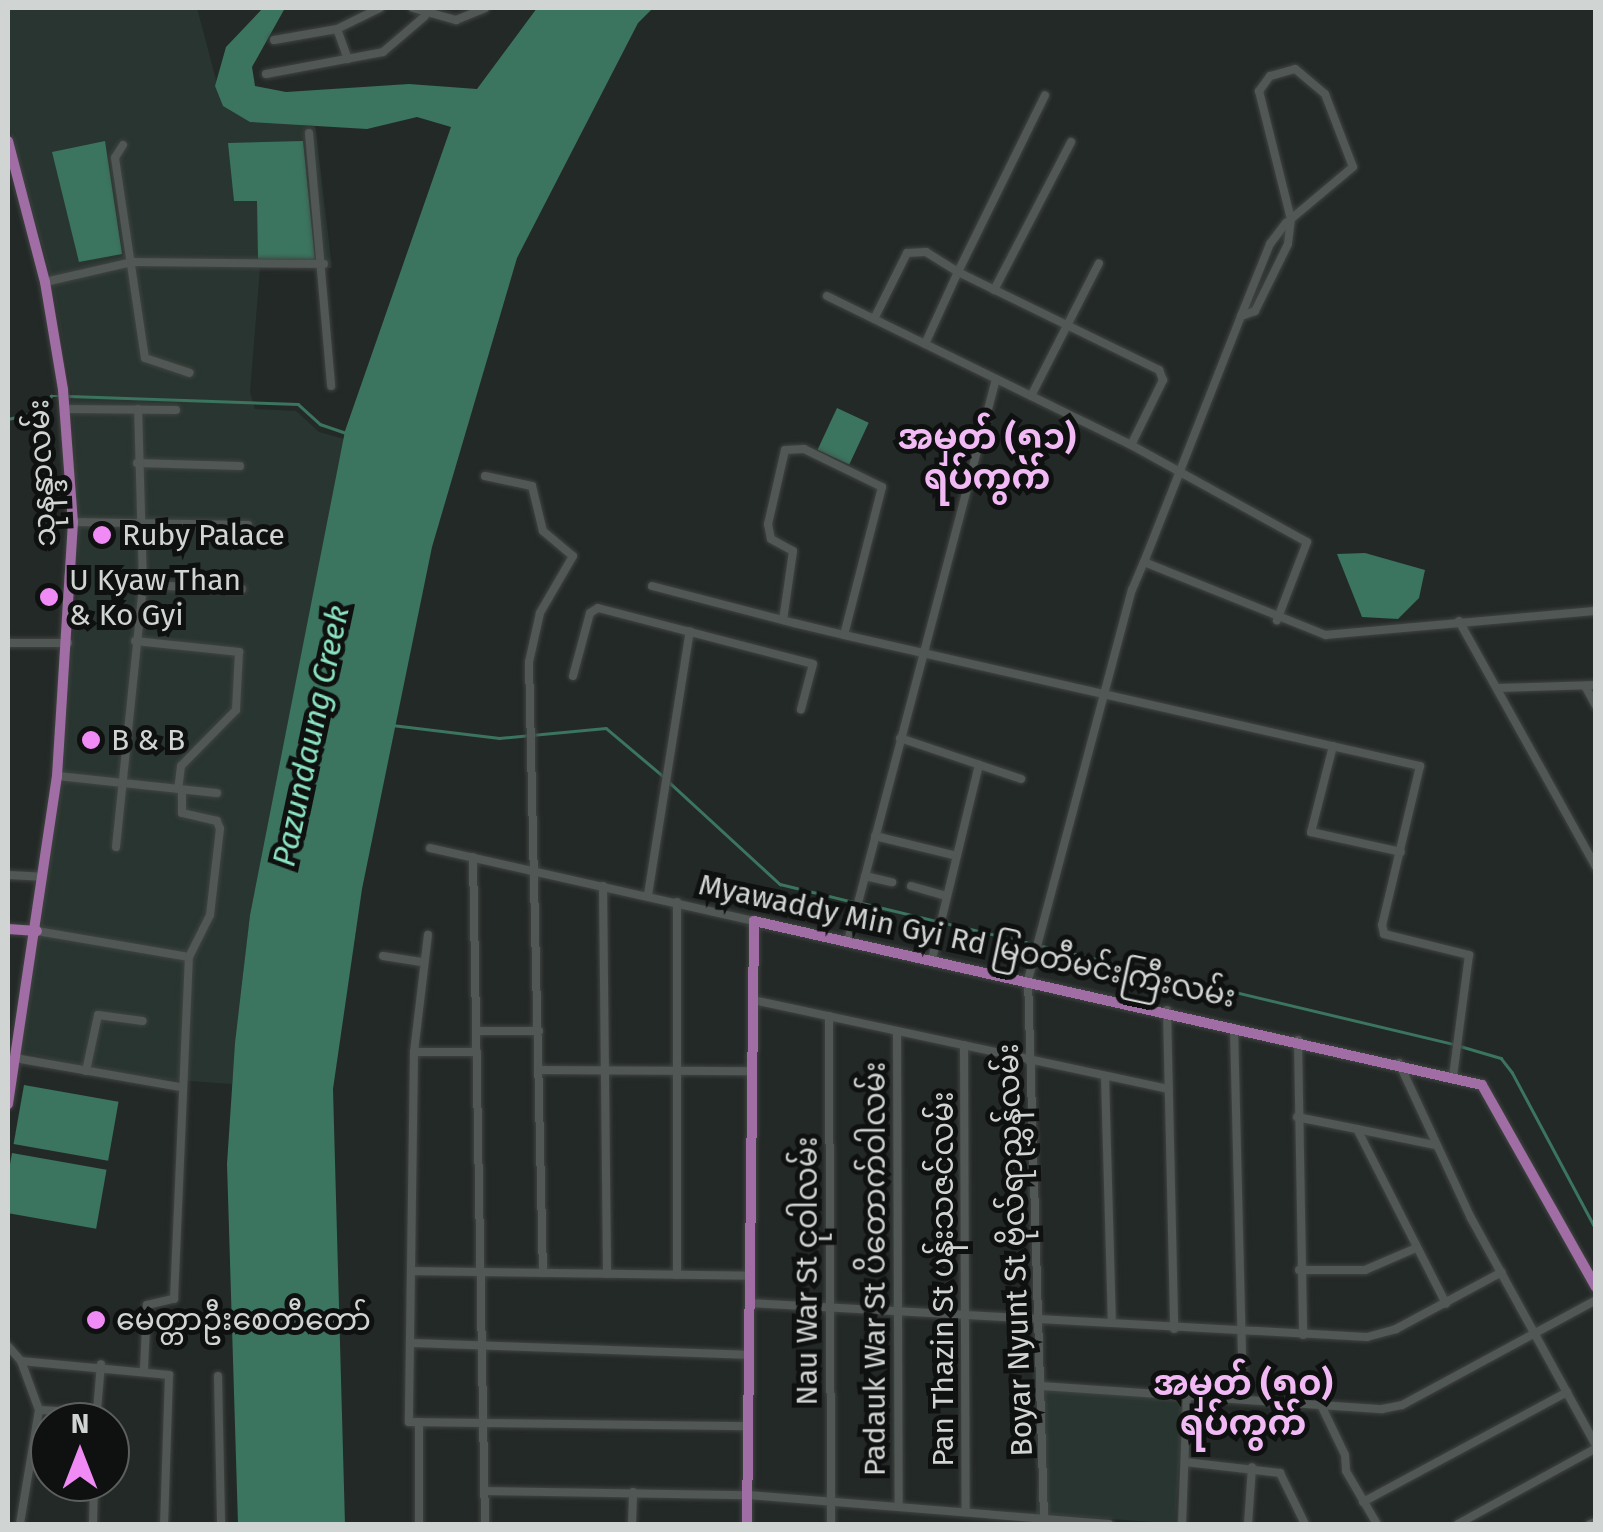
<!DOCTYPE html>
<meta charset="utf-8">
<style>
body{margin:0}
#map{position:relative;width:1603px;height:1532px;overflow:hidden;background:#232927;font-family:"Fira Sans","Noto Sans Myanmar",sans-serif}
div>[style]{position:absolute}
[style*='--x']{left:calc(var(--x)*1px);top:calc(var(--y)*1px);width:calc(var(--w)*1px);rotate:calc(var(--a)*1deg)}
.built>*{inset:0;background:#293530;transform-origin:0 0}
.water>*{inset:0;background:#3b745f;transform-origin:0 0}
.stream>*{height:2.5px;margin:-1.25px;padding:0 1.25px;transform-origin:1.25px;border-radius:1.25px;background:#3b745f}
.roads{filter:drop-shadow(0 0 2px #404442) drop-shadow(0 0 2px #404442)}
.minor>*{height:8px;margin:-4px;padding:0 4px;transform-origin:4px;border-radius:4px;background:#515754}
.major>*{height:10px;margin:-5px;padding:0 5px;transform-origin:5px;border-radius:5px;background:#a06ea4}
.dots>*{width:28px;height:28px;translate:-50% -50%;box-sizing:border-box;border:5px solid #0f1110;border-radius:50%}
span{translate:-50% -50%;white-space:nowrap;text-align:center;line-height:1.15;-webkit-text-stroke:10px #0f1110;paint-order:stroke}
.street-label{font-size:30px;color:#d0d4d2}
.poi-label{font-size:30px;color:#d0d4d2}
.left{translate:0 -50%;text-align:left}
.water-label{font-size:32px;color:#8ae3c1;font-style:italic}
.quarter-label{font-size:35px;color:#f2baf5;font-weight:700}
.frame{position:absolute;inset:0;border:10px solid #d0d4d2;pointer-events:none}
.north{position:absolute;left:30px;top:1402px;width:100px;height:100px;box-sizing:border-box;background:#0f1110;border:2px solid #5c5f5e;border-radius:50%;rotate:0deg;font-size:28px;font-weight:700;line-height:40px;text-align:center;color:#d0d4d2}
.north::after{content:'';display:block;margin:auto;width:35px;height:45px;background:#f08bf6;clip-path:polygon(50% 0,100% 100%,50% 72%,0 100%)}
</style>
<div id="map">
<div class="built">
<div style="clip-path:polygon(8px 8px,197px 8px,223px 106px,315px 124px,332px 268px,260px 268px,250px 392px,255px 409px,296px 411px,319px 432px,344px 439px,250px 915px,232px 1084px,122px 1076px,17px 1051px,41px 924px,79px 581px,72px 394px,52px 280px,8px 124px)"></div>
<div style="left:1044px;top:1390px;width:140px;height:124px;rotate:4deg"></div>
</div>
<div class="water">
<div style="clip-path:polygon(263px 8px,285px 8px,252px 67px,255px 86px,286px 92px,409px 84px,477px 89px,537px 8px,653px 8px,638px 23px,517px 258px,432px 547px,362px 889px,333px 1089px,345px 1524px,238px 1524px,227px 1164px,235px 1043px,250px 915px,345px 431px,451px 127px,417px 117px,367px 129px,250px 122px,223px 106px,215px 86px,226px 47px)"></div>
<div style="clip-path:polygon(105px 141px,122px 254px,79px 262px,52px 152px)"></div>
<div style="clip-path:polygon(303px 141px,315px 260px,258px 259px,257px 201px,234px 201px,228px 143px)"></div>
<div style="left:837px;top:408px;width:35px;height:46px;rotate:25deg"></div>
<div style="clip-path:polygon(1365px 553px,1425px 570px,1419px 598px,1398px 619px,1362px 617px,1337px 554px)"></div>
<div style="left:24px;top:1085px;width:96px;height:60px;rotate:10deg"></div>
<div style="left:12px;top:1153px;width:96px;height:60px;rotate:10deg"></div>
</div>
<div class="stream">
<div style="--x:69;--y:396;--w:229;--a:2"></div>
<div style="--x:298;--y:404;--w:30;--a:42"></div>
<div style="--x:320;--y:424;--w:28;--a:19"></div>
<div style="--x:8;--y:419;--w:36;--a:-13"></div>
<div style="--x:43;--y:411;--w:17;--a:-62"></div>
<div style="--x:51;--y:396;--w:10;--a:0"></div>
<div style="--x:392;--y:725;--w:108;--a:6.9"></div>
<div style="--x:499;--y:738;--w:107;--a:-5.3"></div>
<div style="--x:606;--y:728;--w:75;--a:40.1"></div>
<div style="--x:669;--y:782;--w:151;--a:42.6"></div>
<div style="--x:780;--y:884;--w:76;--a:13.7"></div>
<div style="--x:862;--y:903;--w:77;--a:13.5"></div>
<div style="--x:945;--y:923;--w:91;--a:13.3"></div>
<div style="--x:1042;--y:946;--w:422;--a:13.4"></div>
<div style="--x:1460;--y:1046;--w:43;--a:16.3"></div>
<div style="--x:1501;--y:1058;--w:18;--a:52"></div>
<div style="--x:1512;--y:1072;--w:178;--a:61.9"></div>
</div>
<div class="roads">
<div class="minor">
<div style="--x:413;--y:8;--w:45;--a:15.6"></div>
<div style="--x:456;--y:20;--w:31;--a:-22"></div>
<div style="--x:337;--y:29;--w:32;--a:70"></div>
<div style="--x:274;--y:40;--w:64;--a:-9.9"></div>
<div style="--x:337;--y:29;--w:48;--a:-26"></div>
<div style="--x:266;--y:74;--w:119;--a:-10.6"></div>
<div style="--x:383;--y:52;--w:55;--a:-40.6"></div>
<div style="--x:309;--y:133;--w:254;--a:85"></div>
<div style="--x:123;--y:145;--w:15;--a:122"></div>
<div style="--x:115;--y:158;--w:202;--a:81.5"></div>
<div style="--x:145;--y:358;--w:47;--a:18.4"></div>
<div style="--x:45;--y:282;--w:89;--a:-12.9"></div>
<div style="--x:132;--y:262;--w:192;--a:0.6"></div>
<div style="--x:994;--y:290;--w:167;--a:-62.5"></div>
<div style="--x:827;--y:296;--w:339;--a:26.1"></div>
<div style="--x:1131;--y:445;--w:201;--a:28.9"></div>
<div style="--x:1307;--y:542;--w:84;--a:111"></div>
<div style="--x:874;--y:319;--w:74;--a:-63.4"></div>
<div style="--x:907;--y:253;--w:19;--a:-3"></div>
<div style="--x:926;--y:252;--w:38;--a:32"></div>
<div style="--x:958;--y:272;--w:197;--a:-63.8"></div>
<div style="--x:925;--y:344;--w:79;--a:-65.4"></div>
<div style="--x:958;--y:272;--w:224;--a:26"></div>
<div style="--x:1159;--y:370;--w:11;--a:68"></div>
<div style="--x:1163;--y:380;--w:72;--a:116.2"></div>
<div style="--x:1031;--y:396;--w:149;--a:-62.9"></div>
<div style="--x:66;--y:409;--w:110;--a:0.5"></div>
<div style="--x:137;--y:463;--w:103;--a:1.7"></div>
<div style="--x:485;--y:476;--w:48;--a:12"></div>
<div style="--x:532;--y:486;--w:46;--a:76.3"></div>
<div style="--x:543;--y:531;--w:39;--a:40"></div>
<div style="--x:573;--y:556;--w:66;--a:120.1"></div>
<div style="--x:540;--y:613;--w:50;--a:102.7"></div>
<div style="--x:529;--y:662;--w:611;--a:88.69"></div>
<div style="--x:73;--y:522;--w:175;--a:1"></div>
<div style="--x:1144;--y:562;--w:196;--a:21.9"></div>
<div style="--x:1326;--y:635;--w:271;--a:-5.1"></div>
<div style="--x:143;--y:585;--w:99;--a:2.3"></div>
<div style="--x:652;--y:586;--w:147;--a:14.6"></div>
<div style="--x:794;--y:623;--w:51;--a:13.5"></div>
<div style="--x:844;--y:635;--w:153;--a:-75.6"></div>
<div style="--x:882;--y:487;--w:87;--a:-154"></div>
<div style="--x:804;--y:449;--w:19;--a:177"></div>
<div style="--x:785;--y:450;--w:76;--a:102.9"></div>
<div style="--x:768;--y:524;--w:15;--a:79"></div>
<div style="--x:771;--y:539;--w:25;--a:29"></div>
<div style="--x:793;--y:551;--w:70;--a:98.2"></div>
<div style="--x:1459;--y:621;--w:282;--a:60.9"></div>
<div style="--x:844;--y:635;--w:591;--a:12.81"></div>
<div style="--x:1420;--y:766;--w:163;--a:103.4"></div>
<div style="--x:1382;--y:925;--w:9;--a:77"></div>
<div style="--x:1384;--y:934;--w:88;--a:13.9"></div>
<div style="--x:1469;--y:955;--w:123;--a:97.5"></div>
<div style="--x:135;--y:641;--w:105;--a:6"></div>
<div style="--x:239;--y:652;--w:58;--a:93"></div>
<div style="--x:236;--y:710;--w:78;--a:134.5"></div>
<div style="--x:181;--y:766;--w:23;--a:97"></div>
<div style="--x:8;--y:643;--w:60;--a:0"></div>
<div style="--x:573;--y:676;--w:65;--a:-74.9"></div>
<div style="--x:590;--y:613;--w:9;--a:-32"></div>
<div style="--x:598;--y:608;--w:222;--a:14.6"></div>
<div style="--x:813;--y:664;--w:47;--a:104.9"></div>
<div style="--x:1585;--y:686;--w:23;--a:61"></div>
<div style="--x:1498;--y:688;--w:98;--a:-1.8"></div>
<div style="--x:900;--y:738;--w:128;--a:18.7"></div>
<div style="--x:1333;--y:746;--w:89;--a:104.3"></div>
<div style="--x:1311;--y:832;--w:92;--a:12.5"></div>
<div style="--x:57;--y:776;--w:161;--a:6.1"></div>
<div style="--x:875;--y:836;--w:84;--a:13.7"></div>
<div style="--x:116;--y:847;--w:263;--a:-84.1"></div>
<div style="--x:143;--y:585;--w:176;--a:-91.6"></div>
<div style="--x:430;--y:848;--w:332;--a:12.7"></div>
<div style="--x:473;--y:857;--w:667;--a:88.97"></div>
<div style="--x:8;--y:875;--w:35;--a:3"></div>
<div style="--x:865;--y:876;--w:28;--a:13"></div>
<div style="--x:603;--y:886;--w:388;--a:89.4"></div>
<div style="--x:911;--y:886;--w:37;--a:16"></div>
<div style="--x:648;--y:895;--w:267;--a:-81"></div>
<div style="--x:677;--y:902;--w:373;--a:90"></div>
<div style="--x:37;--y:931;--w:154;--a:9.7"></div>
<div style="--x:848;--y:941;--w:581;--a:-75.25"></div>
<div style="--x:383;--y:956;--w:37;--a:9"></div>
<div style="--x:932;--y:959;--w:200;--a:-76.4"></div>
<div style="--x:753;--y:1000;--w:425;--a:12.1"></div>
<div style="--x:1167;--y:1010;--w:319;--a:88.7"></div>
<div style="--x:829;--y:1016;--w:508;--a:89.77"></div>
<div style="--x:1234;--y:1028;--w:370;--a:88.6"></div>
<div style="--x:476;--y:1031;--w:63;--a:0"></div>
<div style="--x:897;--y:1031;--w:476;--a:89.8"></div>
<div style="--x:1298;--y:1040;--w:295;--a:89"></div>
<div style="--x:964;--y:1045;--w:467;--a:89.8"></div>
<div style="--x:414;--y:1052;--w:118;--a:-83.2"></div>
<div style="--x:477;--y:1052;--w:63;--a:180"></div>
<div style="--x:414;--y:1052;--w:370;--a:90.8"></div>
<div style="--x:409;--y:1422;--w:339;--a:0.7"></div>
<div style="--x:15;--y:1058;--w:168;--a:10"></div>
<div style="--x:1399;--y:1063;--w:171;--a:65.1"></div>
<div style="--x:1471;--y:1218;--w:259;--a:61.2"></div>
<div style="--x:540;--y:1070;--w:212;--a:0.3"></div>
<div style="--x:86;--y:1071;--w:57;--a:-77.9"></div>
<div style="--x:98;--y:1015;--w:45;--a:7.6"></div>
<div style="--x:1105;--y:1076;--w:247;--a:88.4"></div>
<div style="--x:1297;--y:1117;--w:61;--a:11.3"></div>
<div style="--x:1357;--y:1129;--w:196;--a:63"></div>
<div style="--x:1357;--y:1129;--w:80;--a:11.6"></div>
<div style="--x:1299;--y:1270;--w:66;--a:0"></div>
<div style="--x:1365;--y:1270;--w:56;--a:-23.3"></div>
<div style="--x:411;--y:1271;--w:338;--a:0.8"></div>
<div style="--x:749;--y:1303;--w:619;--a:3.15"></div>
<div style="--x:1367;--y:1337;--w:30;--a:-15"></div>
<div style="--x:1396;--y:1329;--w:120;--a:-28.3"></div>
<div style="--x:410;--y:1343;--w:339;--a:2"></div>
<div style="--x:8;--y:1346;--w:20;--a:49"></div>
<div style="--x:21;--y:1361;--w:52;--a:69.8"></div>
<div style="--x:39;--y:1410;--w:116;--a:99.5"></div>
<div style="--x:21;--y:1361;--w:149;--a:5.4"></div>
<div style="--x:169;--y:1375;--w:149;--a:91.9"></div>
<div style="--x:144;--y:1369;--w:64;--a:-87.3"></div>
<div style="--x:147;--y:1305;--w:28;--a:-13"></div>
<div style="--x:174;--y:1299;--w:342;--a:-87.5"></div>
<div style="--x:189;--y:957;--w:47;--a:-63.4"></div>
<div style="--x:210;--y:915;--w:87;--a:-83.4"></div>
<div style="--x:220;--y:829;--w:9;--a:-111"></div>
<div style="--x:217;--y:821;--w:36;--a:-167"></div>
<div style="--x:182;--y:813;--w:23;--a:-90"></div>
<div style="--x:218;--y:1376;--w:148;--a:88.8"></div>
<div style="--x:1041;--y:1386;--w:342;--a:3.9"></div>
<div style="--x:1382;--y:1409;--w:20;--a:-11"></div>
<div style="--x:1402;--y:1405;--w:221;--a:-28.4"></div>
<div style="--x:1321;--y:1405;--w:55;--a:64.4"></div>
<div style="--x:1345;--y:1455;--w:16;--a:86"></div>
<div style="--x:1346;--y:1471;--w:61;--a:59.7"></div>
<div style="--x:39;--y:1410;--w:58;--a:3"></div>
<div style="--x:96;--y:1422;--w:58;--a:-85.1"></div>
<div style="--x:419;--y:1422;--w:102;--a:90"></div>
<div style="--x:1185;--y:1462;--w:96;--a:6.6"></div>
<div style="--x:1280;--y:1473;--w:57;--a:63.9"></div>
<div style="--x:484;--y:1491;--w:264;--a:0.9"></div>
<div style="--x:748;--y:1495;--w:362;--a:4.6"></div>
<div style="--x:1363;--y:1502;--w:232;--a:-28.3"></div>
<div style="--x:1044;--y:1518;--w:538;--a:-91.7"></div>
<div style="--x:1028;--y:980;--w:404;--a:-75.1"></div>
<div style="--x:1132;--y:590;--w:30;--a:-67"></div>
<div style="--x:1144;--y:562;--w:98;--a:-68.4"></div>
<div style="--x:1180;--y:471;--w:167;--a:-68.5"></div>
<div style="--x:1241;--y:316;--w:78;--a:-68.1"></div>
<div style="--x:1270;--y:244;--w:26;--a:-53"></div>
<div style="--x:1286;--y:223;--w:6;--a:-39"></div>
<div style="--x:1291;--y:219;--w:81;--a:-40"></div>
<div style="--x:1353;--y:167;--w:78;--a:-111"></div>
<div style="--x:1325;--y:94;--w:39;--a:-140"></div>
<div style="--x:1295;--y:69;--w:26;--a:164"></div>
<div style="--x:1270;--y:76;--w:19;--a:126"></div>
<div style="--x:1259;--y:91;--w:132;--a:76"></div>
<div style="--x:1291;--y:219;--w:25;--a:97"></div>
<div style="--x:1288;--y:244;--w:75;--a:116.2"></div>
<div style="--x:1255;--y:311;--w:15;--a:160"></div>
<div style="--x:93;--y:1524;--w:42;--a:-88.6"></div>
<div style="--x:632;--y:1524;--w:32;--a:-88"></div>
<div style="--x:1182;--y:1524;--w:129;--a:-87.8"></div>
<div style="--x:1248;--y:1524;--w:57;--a:-86"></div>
<div style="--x:1458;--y:1524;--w:158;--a:-28.8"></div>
<div style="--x:1590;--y:1524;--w:6;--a:-18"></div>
</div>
<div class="major">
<div style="--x:8;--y:141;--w:146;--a:75.3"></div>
<div style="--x:45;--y:282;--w:109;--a:80.5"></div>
<div style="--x:63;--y:390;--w:132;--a:85.7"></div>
<div style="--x:73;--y:522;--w:255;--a:93.6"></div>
<div style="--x:57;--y:776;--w:332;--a:98.5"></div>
<div style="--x:8;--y:929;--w:29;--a:4"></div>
<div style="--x:747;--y:1524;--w:603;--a:-89.33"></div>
<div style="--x:754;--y:921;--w:746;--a:12.7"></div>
<div style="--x:1482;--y:1085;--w:232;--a:60.6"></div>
</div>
</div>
<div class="dots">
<div style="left:102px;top:535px;background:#f08bf6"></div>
<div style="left:49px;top:597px;background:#f08bf6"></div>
<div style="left:91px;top:740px;background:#f08bf6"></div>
<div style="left:96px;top:1320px;background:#f08bf6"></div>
</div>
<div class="street-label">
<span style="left:42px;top:473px;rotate:-93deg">သုနန္ဒာလမ်း</span>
<span style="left:967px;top:941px;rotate:12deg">Myawaddy Min Gyi Rd မြဝတီမင်းကြီးလမ်း</span>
<span style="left:1015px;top:1250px;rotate:-92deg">Boyar Nyunt St ဗိုလ်ရာညွှန်လမ်း</span>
<span style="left:875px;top:1269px;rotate:-90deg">Padauk War St ပိတောက်ဝါလမ်း</span>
<span style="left:807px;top:1271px;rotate:-90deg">Nau War St ငုဝါလမ်း</span>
<span style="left:943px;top:1279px;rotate:-90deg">Pan Thazin St ပန်းသဇင်လမ်း</span>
</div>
<div class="poi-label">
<span class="left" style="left:122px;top:535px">Ruby Palace</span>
<span class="left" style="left:69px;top:597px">U Kyaw Than<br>&amp; Ko Gyi</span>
<span class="left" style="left:111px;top:740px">B &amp; B</span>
<span class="left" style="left:116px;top:1320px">မေတ္တာဦးစေတီတော်</span>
</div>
<div class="water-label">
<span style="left:311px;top:736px;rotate:-78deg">Pazundaung Creek</span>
</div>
<div class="quarter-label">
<span style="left:987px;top:457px">အမှတ် (၅၁)<br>ရပ်ကွက်</span>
<span style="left:1243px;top:1403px">အမှတ် (၅၀)<br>ရပ်ကွက်</span>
</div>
<div class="frame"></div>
<div class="north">N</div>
</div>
